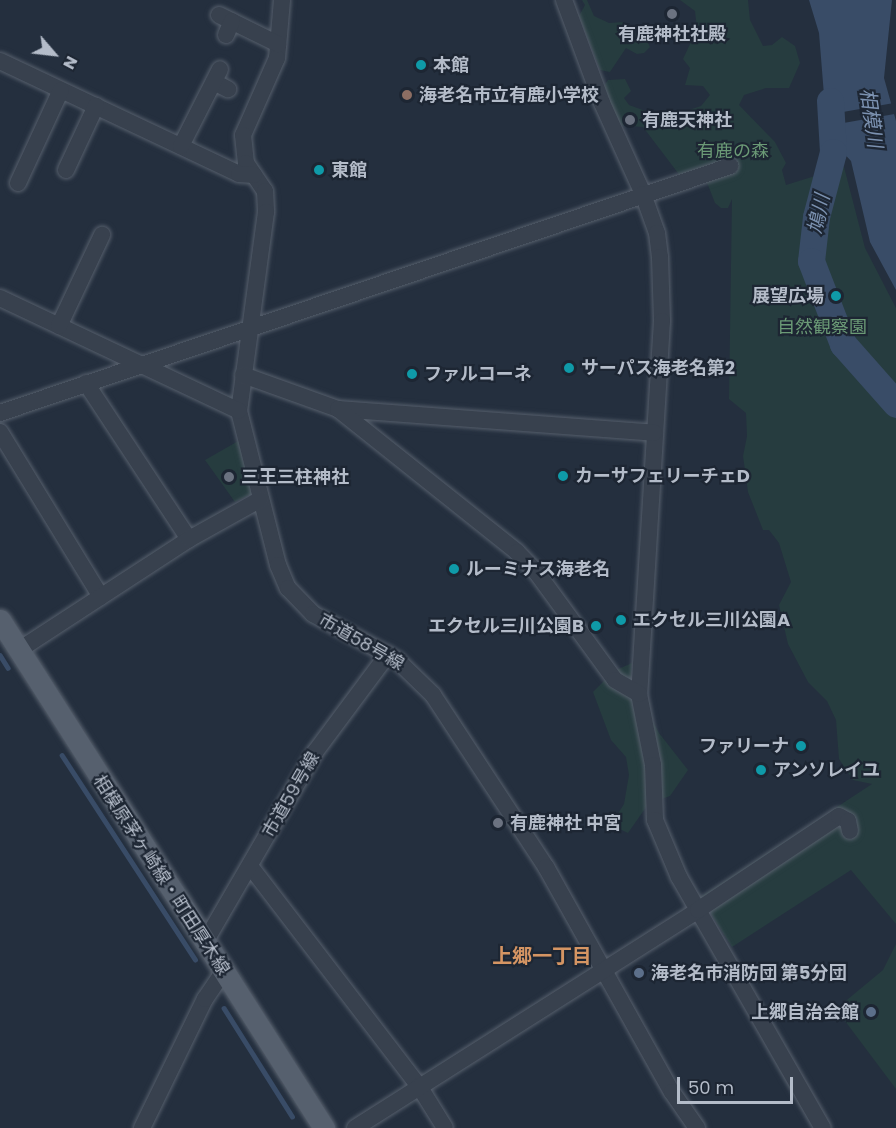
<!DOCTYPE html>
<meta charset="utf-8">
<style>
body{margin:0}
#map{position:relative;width:896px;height:1128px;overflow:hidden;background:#242f3e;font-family:Poppins,"Noto Sans JP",sans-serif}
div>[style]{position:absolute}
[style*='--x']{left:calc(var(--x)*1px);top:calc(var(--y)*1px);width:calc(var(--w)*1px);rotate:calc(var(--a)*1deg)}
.green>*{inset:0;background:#263c3f}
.water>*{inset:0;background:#394c67}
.pier>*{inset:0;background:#242f3e;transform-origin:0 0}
.stream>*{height:4.5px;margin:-2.25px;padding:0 2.25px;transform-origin:2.25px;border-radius:2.25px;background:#394c67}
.river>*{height:27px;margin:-13.5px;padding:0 13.5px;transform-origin:13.5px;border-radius:13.5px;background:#394c67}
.roads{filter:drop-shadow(0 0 2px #565f6c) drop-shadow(0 0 2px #565f6c)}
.minor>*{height:16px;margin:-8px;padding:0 8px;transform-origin:8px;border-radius:8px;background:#38414e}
.major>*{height:21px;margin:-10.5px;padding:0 10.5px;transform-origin:10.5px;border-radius:10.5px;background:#56606e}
.dots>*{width:16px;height:16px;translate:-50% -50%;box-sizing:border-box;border:3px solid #1d2633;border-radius:50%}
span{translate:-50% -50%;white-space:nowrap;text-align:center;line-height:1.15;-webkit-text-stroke:4.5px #1d2633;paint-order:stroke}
.poi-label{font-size:18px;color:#b4bcc9;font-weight:700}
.left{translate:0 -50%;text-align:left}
.right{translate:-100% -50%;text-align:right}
.park-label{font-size:18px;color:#6b9a76}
.street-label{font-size:18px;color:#b4bcc9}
.water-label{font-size:20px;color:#7c92b1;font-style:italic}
.neighbourhood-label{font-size:20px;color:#d59563;font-weight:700}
.north{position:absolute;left:24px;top:24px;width:60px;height:60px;-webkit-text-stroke:4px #1d2633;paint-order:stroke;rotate:118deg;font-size:16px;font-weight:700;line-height:24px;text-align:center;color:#b4bcc9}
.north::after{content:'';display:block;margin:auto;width:21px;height:27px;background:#b4bcc9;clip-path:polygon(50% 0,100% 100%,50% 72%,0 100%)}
.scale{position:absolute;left:677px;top:1077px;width:116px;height:27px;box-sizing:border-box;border:3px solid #b4bcc9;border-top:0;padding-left:8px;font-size:18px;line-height:21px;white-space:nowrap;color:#b4bcc9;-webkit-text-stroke:4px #1d2633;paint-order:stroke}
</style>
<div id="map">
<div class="green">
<div style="clip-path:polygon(582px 0,587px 0,594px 16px,609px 23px,623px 22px,633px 33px,644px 34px,650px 47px,644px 53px,637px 54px,626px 48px,610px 72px,600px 70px,579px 16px,585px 5px)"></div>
<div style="clip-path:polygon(680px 0,748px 0,750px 20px,763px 46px,772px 45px,782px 37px,795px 46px,800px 63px,789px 88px,766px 88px,744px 95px,739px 105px,775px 142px,786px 163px,782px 170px,786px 185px,844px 167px,865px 248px,896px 308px,896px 924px,851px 870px,732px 947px,700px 897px,872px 784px,853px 780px,839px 759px,836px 720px,827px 701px,808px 682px,788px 644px,779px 605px,791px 582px,779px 543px,769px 530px,763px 530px,748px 492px,743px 456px,747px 436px,746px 413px,729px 399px,732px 199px,728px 208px,721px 208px,715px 203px,704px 175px,681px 177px,643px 127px,618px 125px,604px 86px,608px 80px,625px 79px,631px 91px,624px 98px,629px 105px,692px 128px,689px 110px,701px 106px,710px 95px,703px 86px,685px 85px,690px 68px,683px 59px,697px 29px,695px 11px)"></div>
<div style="clip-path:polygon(240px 440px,252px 494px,235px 502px,205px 460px)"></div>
<div style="clip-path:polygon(632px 663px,631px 680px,659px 733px,688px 770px,670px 796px,649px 803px,628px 833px,611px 825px,624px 804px,629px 775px,626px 757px,611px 740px,593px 692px,614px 671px)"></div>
<div style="clip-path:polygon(896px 944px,896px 1089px,836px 1009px,883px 970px)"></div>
</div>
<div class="water">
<div style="clip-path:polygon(809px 0,892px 0,884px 78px,896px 121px,896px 290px,870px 242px,851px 161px,838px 147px,826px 120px,819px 33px)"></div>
</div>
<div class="pier">
<div style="left:894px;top:103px;width:11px;height:72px;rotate:80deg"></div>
</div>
<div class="stream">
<div style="--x:0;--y:655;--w:15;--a:58"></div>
<div style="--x:62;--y:755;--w:244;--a:56.9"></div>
<div style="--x:224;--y:1008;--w:128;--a:57.8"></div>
</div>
<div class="river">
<div style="--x:830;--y:101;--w:51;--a:86.6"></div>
<div style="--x:833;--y:152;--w:67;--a:104.7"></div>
<div style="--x:816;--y:217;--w:44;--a:96.5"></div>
<div style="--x:811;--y:261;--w:89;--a:68.9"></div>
<div style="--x:843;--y:344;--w:80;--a:48.5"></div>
</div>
<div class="roads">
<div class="minor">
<div style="--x:282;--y:0;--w:58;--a:94.9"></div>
<div style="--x:277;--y:58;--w:84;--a:113.8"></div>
<div style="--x:243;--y:135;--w:28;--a:84"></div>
<div style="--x:246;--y:163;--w:34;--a:56"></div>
<div style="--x:265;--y:191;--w:21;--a:87"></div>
<div style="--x:266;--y:212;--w:201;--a:97.7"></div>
<div style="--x:239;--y:411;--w:159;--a:75.8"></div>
<div style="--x:278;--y:565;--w:25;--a:67"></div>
<div style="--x:288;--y:588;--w:36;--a:46"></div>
<div style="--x:313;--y:614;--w:96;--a:28.7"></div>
<div style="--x:397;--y:660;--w:50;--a:44.2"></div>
<div style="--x:433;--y:695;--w:206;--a:56.7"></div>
<div style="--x:546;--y:867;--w:258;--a:60.8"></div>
<div style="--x:672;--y:1092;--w:44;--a:55.2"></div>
<div style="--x:564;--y:0;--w:110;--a:69.7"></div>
<div style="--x:602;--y:103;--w:100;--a:65.7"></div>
<div style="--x:643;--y:194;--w:41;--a:70.3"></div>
<div style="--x:657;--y:233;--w:24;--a:83"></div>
<div style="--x:660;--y:257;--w:64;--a:88.2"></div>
<div style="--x:662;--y:321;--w:374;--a:93.5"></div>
<div style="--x:639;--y:694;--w:72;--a:78.8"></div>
<div style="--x:653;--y:765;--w:55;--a:87.9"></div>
<div style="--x:655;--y:820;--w:62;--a:67.2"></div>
<div style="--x:679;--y:877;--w:289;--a:60.2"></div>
<div style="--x:219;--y:15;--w:66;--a:26.2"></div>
<div style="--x:226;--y:35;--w:15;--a:-67"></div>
<div style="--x:0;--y:61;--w:264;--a:25.3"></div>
<div style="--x:239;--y:174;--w:15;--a:4"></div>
<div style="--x:214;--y:82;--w:16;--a:27"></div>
<div style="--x:181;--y:146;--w:86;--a:-63.1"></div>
<div style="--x:66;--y:170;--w:71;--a:-64.9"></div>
<div style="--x:18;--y:183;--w:102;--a:-65.2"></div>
<div style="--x:0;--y:298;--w:264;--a:25.3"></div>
<div style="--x:59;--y:326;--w:101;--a:-64.7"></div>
<div style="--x:243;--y:375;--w:101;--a:19.7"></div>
<div style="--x:338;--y:409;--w:317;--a:4.3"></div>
<div style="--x:86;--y:383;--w:187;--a:56.6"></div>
<div style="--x:338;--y:409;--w:229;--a:38.6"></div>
<div style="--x:517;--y:552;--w:29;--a:46"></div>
<div style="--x:537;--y:573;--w:132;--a:53.9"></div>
<div style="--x:615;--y:680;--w:28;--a:30"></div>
<div style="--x:0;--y:413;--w:771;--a:-18.69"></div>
<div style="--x:0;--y:432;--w:193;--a:58.5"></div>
<div style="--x:19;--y:650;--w:203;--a:-33.1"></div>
<div style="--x:189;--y:539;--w:82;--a:-29.1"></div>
<div style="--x:250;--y:866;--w:277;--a:52.5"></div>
<div style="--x:419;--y:1086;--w:49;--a:58.2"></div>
<div style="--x:205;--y:942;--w:220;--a:-59.9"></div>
<div style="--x:315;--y:752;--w:122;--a:-53.3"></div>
<div style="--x:142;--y:1128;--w:144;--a:-64"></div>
<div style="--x:205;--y:999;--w:32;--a:-56"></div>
<div style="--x:355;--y:1128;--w:406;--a:-32.4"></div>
<div style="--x:698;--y:910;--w:169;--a:-33.7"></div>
<div style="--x:839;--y:816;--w:10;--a:29"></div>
<div style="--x:848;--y:821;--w:10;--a:79"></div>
</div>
<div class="major">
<div style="--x:0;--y:620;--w:603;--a:57.47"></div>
</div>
</div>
<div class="dots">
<div style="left:672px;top:14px;background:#6b7280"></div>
<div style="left:421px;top:65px;background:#0f9aa8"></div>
<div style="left:407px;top:95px;background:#8d6e63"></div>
<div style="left:630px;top:120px;background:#6b7280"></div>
<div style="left:319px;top:170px;background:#0f9aa8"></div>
<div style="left:836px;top:296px;background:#0f9aa8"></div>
<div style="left:569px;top:368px;background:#0f9aa8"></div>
<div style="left:412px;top:374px;background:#0f9aa8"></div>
<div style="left:563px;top:476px;background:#0f9aa8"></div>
<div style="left:229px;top:477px;background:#6b7280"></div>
<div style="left:454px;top:569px;background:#0f9aa8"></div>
<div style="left:621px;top:620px;background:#0f9aa8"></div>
<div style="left:596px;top:626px;background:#0f9aa8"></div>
<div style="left:801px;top:746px;background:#0f9aa8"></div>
<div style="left:761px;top:770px;background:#0f9aa8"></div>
<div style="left:498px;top:823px;background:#6b7280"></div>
<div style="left:639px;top:973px;background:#5c6f8a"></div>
<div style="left:871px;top:1012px;background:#5c6f8a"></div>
</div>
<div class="poi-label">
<span style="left:672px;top:34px">有鹿神社社殿</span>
<span class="left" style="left:433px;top:65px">本館</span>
<span class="left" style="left:419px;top:95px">海老名市立有鹿小学校</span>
<span class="left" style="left:642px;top:120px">有鹿天神社</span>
<span class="left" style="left:331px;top:170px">東館</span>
<span class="right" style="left:824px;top:296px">展望広場</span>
<span class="left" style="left:581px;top:368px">サーパス海老名第2</span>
<span class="left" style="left:424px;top:374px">ファルコーネ</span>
<span class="left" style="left:575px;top:476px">カーサフェリーチェD</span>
<span class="left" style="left:241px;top:477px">三王三柱神社</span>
<span class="left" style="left:466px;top:569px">ルーミナス海老名</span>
<span class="left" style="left:633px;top:620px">エクセル三川公園A</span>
<span class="right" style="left:584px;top:626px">エクセル三川公園B</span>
<span class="right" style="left:789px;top:746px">ファリーナ</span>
<span class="left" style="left:773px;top:770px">アンソレイユ</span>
<span class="left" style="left:510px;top:823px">有鹿神社 中宮</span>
<span class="left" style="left:651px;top:973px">海老名市消防団 第5分団</span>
<span class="right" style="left:859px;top:1012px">上郷自治会館</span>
</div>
<div class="park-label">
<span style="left:733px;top:151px">有鹿の森</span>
<span style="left:822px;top:327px">自然観察園</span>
</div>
<div class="street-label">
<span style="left:361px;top:642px;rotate:30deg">市道58号線</span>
<span style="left:291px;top:795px;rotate:-60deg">市道59号線</span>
<span style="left:161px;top:875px;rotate:57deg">相模原茅ヶ崎線・町田厚木線</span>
</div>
<div class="water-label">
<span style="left:871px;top:118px;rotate:82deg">相模川</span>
<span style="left:819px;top:214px;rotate:-79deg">鳩川</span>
</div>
<div class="neighbourhood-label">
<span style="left:542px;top:956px">上郷一丁目</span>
</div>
<div class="north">N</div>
<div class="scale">50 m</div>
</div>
